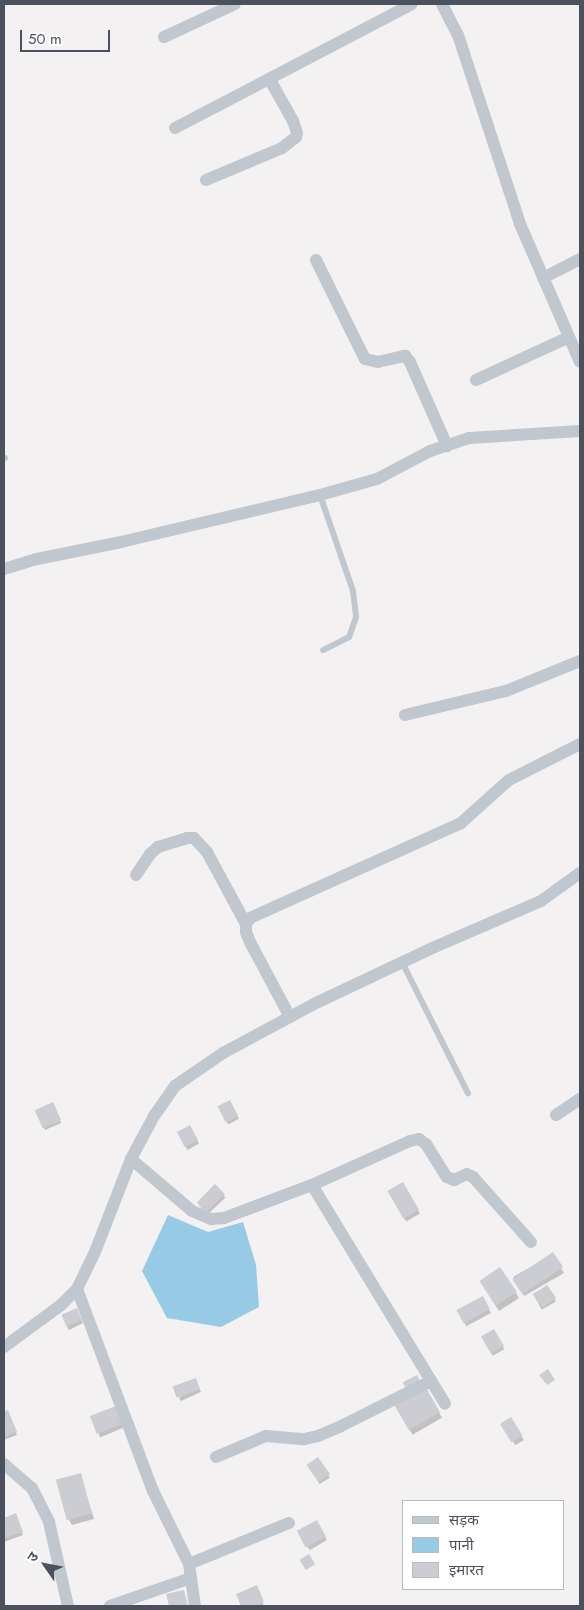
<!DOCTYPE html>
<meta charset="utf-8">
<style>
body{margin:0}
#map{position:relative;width:584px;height:1610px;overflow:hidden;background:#f3f1f1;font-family:Jost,"Noto Sans Devanagari",sans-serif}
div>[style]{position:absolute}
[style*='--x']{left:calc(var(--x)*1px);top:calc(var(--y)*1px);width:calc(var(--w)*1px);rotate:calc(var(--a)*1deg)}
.water>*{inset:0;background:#97cae4}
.shadow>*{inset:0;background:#0003;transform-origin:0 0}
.building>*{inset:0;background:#cccdd3;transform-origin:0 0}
.lane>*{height:6px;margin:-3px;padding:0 3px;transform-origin:3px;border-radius:3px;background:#c1c7ce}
.street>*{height:12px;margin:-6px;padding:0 6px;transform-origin:6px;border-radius:6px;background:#c1c7ce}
span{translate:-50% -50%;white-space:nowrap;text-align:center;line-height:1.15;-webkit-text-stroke:4px #fff;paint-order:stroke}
.frame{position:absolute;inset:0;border:5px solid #4b525d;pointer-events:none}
.legend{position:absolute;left:402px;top:1500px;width:162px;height:90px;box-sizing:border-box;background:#fff;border:1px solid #b7babe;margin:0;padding:6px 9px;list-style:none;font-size:15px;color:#4b525d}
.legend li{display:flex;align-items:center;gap:10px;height:25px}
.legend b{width:25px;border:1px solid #b7babe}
.north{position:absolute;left:20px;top:1540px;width:50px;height:50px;-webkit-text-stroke:4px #fff;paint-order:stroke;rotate:303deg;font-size:14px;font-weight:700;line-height:20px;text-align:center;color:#4b525d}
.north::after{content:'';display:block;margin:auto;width:18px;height:22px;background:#4b525d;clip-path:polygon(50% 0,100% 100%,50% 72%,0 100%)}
.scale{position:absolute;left:20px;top:30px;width:90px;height:22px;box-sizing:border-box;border:2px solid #4b525d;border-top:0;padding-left:6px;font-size:15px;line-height:18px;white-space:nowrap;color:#4b525d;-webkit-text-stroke:4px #fff;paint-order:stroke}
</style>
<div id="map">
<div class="water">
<div style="clip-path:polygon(168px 1215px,208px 1232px,243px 1222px,256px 1265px,259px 1307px,221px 1327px,167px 1318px,142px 1271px)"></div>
</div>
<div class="shadow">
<div style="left:230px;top:1102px;width:19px;height:12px;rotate:62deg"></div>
<div style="clip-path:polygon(54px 1106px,61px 1123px,45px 1130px,37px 1110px)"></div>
<div style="left:190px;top:1127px;width:19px;height:13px;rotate:62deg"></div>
<div style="left:403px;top:1184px;width:34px;height:16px;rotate:60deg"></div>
<div style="clip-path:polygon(224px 1195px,225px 1198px,207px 1215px,199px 1205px)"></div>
<div style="left:553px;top:1254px;width:22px;height:46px;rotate:60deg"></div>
<div style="clip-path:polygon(483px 1286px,516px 1293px,519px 1298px,499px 1311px)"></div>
<div style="left:547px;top:1286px;width:18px;height:16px;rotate:61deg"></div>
<div style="left:483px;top:1298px;width:17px;height:28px;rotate:62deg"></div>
<div style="clip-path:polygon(78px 1312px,83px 1323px,69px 1330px,67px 1327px)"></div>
<div style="left:494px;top:1331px;width:21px;height:13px;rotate:61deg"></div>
<div style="clip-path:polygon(197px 1383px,201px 1392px,181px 1401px,179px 1398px)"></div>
<div style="left:426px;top:1390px;width:32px;height:34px;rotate:60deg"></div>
<div style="left:116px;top:1408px;width:21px;height:26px;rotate:67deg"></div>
<div style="clip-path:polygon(7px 1411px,17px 1435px,4px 1440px,4px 1413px)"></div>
<div style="left:510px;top:1418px;width:26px;height:10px;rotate:58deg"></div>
<div style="left:318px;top:1458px;width:23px;height:12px;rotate:59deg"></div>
<div style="clip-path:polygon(80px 1475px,94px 1519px,72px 1525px,69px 1520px)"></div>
<div style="clip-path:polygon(16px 1515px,23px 1535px,4px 1542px,4px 1519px)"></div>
<div style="left:316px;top:1522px;width:21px;height:20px;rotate:59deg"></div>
<div style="clip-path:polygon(258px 1590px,264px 1606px,243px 1606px,238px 1595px)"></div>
</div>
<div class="building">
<div style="left:230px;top:1100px;width:18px;height:14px;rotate:63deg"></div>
<div style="left:53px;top:1102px;width:20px;height:20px;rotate:66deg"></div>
<div style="left:190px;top:1125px;width:17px;height:15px;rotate:62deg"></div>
<div style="left:403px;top:1182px;width:32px;height:18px;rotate:60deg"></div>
<div style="left:215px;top:1184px;width:14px;height:26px;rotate:45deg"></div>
<div style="left:553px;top:1252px;width:18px;height:49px;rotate:56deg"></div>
<div style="left:500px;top:1267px;width:30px;height:25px;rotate:56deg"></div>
<div style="left:547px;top:1285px;width:16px;height:17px;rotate:55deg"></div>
<div style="left:483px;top:1296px;width:15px;height:30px;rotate:62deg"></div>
<div style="left:77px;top:1308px;width:13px;height:17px;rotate:67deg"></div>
<div style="left:494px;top:1329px;width:20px;height:15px;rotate:60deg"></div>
<div style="clip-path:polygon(548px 1369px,555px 1380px,547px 1385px,539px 1375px)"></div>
<div style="left:417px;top:1375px;width:9px;height:16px;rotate:63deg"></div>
<div style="left:196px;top:1378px;width:12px;height:25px;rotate:70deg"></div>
<div style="left:426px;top:1388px;width:28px;height:36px;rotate:60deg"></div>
<div style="left:116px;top:1406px;width:19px;height:28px;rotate:69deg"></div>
<div style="clip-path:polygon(8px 1410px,17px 1432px,4px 1437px,4px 1411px)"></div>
<div style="left:511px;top:1417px;width:22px;height:13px;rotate:58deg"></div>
<div style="left:318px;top:1457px;width:21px;height:14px;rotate:55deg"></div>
<div style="left:81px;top:1473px;width:42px;height:26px;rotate:75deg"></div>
<div style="clip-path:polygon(16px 1513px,23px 1532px,4px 1538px,4px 1518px)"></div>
<div style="left:317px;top:1520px;width:19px;height:23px;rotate:62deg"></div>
<div style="left:309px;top:1554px;width:12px;height:11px;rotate:59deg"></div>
<div style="clip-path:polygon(257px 1585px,264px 1602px,255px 1606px,241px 1606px,236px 1594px)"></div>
<div style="clip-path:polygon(184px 1590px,188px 1606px,169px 1606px,166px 1594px)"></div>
</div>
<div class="lane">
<div style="--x:4;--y:458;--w:1;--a:0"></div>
<div style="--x:320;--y:495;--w:102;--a:71"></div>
<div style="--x:353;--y:591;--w:26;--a:83"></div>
<div style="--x:356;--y:617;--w:21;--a:109"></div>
<div style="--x:349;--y:637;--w:29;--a:153"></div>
<div style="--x:402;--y:962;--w:147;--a:63.3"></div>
</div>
<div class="street">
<div style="--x:442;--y:4;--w:35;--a:63"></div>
<div style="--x:458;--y:35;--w:199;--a:71.8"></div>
<div style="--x:520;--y:224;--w:150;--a:66.5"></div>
<div style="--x:164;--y:37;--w:78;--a:-24.9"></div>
<div style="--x:175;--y:128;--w:267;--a:-27.6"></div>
<div style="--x:206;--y:180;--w:82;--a:-22.8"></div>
<div style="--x:282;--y:148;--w:18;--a:-38"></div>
<div style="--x:296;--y:137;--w:4;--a:-76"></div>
<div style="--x:297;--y:133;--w:13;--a:-108"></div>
<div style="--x:293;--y:121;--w:47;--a:-119.3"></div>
<div style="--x:316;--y:260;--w:110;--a:63.7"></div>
<div style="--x:365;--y:359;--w:13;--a:13"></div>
<div style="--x:378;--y:362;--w:28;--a:-13"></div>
<div style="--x:405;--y:356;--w:8;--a:50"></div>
<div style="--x:410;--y:362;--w:92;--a:66.2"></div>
<div style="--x:543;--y:278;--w:42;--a:-27.2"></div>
<div style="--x:476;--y:380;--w:102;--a:-24.8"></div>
<div style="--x:4;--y:569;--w:34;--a:-17"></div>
<div style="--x:37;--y:559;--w:86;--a:-11.4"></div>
<div style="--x:121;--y:542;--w:204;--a:-13.3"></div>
<div style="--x:320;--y:495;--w:59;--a:-15.7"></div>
<div style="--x:377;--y:479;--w:60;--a:-27.8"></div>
<div style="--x:430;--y:451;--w:41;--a:-18.4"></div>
<div style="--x:469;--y:438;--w:111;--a:-3.6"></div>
<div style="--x:405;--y:715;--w:104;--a:-13.4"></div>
<div style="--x:506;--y:691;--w:80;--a:-22.1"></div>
<div style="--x:136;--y:875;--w:25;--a:-56"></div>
<div style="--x:150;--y:854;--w:11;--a:-41"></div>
<div style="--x:158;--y:847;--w:30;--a:-17"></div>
<div style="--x:187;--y:838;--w:7;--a:0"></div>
<div style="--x:194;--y:838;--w:19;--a:47"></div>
<div style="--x:207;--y:852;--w:82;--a:61.6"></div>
<div style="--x:290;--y:1017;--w:85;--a:-118.1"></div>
<div style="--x:250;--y:942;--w:11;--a:-112"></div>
<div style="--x:246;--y:932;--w:8;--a:-90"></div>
<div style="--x:246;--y:924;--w:7;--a:-56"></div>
<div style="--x:250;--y:918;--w:231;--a:-24.2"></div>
<div style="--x:461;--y:823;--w:64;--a:-41.9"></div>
<div style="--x:509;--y:780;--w:80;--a:-26.9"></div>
<div style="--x:556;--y:1115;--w:29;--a:-34"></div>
<div style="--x:131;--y:1159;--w:80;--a:40.4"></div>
<div style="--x:192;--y:1211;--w:21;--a:23"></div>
<div style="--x:211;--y:1219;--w:13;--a:-4"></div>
<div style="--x:224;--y:1218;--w:94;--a:-20.6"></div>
<div style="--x:312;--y:1185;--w:107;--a:-24.2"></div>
<div style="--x:410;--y:1141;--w:9;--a:-13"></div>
<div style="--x:419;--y:1139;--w:9;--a:36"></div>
<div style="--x:426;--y:1144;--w:39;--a:58"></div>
<div style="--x:447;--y:1177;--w:8;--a:23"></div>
<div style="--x:454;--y:1180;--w:14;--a:-25"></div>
<div style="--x:467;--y:1174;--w:7;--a:27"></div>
<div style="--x:473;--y:1177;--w:87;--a:48.3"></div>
<div style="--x:312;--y:1185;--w:256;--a:58.7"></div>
<div style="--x:77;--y:1289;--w:216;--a:69.4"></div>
<div style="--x:153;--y:1491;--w:81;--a:63.7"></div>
<div style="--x:189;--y:1564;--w:42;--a:81.9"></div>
<div style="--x:4;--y:1347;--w:71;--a:-36.4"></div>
<div style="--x:61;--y:1305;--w:23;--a:-45"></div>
<div style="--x:77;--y:1289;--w:41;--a:-64.1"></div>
<div style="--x:95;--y:1252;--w:100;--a:-68.8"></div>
<div style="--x:131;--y:1159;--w:49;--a:-61.9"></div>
<div style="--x:154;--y:1116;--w:37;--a:-55"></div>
<div style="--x:175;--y:1086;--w:58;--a:-34.5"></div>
<div style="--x:223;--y:1053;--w:106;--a:-28.3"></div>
<div style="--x:316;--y:1003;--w:126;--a:-25.3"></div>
<div style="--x:430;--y:949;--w:121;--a:-23.4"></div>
<div style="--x:541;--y:901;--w:48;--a:-35.7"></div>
<div style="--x:216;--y:1457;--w:54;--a:-22.8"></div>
<div style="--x:266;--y:1436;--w:38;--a:5"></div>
<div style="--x:304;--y:1439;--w:14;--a:-12"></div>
<div style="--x:318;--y:1436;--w:25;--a:-23"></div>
<div style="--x:341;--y:1426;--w:101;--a:-26.6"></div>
<div style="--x:4;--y:1464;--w:37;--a:41"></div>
<div style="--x:32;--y:1488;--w:38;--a:63"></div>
<div style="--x:49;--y:1522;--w:86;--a:77.3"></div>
<div style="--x:189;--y:1564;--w:108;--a:-22.3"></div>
<div style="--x:110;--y:1606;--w:86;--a:-19.1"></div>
</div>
<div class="frame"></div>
<ul class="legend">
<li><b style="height:6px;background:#c1c7ce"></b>सड़क</li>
<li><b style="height:14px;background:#97cae4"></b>पानी</li>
<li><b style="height:14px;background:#cccdd3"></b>इमारत</li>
</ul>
<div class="north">उ</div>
<div class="scale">50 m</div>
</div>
